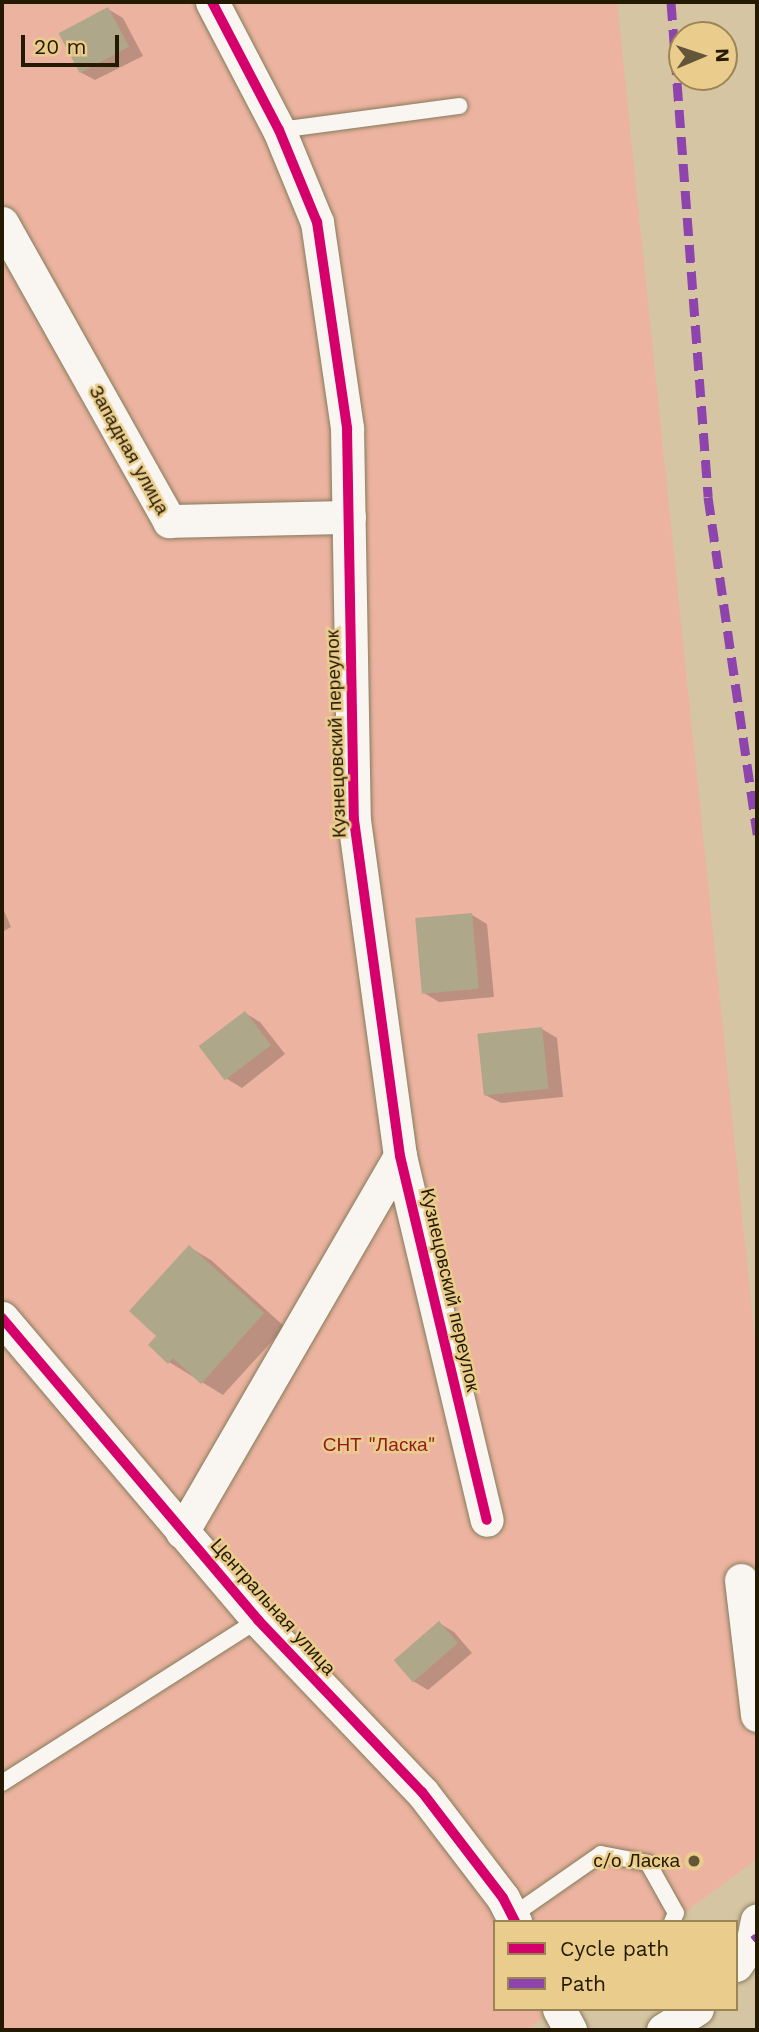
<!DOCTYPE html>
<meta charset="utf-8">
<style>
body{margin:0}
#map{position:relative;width:759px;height:2032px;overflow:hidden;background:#d5c5a2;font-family:"Work Sans",sans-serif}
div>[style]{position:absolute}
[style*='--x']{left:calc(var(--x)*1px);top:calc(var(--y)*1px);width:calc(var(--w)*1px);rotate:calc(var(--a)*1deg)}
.green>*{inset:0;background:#ecb4a0}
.shadow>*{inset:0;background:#0003}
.building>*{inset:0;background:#aea78a;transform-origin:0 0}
.roads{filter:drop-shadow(0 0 2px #877b5d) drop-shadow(0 0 2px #877b5d)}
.lane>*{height:16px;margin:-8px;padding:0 8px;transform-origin:8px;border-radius:8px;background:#f9f6f1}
.street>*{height:33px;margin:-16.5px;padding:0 16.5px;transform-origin:16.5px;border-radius:16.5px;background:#f9f6f1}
.quiet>*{height:9px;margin-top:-4.5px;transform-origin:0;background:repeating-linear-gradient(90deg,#8e44ad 0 18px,transparent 0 27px)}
.cycleway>*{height:10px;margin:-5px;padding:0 5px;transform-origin:5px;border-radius:5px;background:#d6006c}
.dots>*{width:19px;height:19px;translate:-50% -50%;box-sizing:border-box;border:4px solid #eacd8d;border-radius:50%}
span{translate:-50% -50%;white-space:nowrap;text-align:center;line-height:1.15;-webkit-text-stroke:5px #eacd8d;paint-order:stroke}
.street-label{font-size:19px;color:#241901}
.park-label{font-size:19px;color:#931a1c}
.poi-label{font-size:19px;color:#241901}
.right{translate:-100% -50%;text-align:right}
.frame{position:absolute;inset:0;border:4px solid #241901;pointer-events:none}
.legend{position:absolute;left:493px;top:1920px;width:245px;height:91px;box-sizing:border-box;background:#eacd8d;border:2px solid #9b8555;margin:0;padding:9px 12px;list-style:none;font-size:21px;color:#241901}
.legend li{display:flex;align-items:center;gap:14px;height:35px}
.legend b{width:35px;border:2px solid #9b8555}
.north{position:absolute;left:668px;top:21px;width:70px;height:70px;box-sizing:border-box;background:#eacd8d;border:2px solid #9b8555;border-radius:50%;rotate:88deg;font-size:19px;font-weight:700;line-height:28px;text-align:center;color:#241901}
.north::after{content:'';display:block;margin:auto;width:24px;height:32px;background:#625539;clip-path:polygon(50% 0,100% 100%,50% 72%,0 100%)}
.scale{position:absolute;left:21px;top:35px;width:98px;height:32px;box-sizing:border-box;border:4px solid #241901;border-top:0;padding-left:9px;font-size:21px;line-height:24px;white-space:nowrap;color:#241901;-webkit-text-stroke:5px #eacd8d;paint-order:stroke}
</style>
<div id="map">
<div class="green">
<div style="clip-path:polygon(2px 2px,617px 2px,757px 1359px,757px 1859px,672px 1922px,495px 1922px,495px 2009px,555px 2009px,526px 2030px,2px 2030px)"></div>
</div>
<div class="shadow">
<div style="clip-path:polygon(108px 9px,123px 18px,143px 56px,95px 80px,80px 72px)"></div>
<div style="clip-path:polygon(2px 906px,11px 927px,2px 932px)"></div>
<div style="clip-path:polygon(472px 915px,487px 924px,494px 997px,439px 1002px,424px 993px)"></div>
<div style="clip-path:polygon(245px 1013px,260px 1022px,285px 1054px,242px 1088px,227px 1079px)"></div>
<div style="clip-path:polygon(542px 1029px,557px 1038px,563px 1097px,501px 1103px,485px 1095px)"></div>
<div style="clip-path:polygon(189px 1247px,211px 1260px,285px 1327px,223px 1395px,169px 1362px,159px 1336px)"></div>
<div style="clip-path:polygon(439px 1623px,454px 1632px,472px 1653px,428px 1690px,413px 1681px)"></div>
</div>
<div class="building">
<div style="left:108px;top:7px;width:45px;height:56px;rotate:62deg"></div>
<div style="left:472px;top:913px;width:76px;height:57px;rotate:85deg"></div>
<div style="left:245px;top:1011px;width:43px;height:58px;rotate:53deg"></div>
<div style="left:542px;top:1027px;width:62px;height:65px;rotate:84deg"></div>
<div style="clip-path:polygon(189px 1245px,264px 1313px,201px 1384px,173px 1358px,168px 1364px,148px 1345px,156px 1336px,129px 1311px)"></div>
<div style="left:439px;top:1621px;width:29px;height:60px;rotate:49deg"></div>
</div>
<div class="roads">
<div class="lane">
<div style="--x:279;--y:130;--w:182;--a:-7.6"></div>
<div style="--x:2;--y:1783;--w:303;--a:-32.5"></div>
<div style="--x:512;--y:1916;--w:108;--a:-34.9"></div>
<div style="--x:601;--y:1854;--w:48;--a:10.8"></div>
<div style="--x:648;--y:1863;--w:57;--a:60.8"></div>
<div style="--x:676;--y:1913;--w:10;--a:114"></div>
</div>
<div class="street">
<div style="--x:212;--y:2;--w:144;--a:62.4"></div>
<div style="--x:279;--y:130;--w:100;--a:67.6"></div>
<div style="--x:317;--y:222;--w:208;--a:81.7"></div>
<div style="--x:347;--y:428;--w:392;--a:89"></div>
<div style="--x:354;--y:820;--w:339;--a:82.2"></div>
<div style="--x:400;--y:1156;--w:374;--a:76.6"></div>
<div style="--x:2;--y:223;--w:342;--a:60.7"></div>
<div style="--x:169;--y:521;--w:180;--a:-1.3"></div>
<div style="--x:2;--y:1318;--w:396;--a:49.7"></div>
<div style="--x:258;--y:1620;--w:238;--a:46.4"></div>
<div style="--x:422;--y:1792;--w:133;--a:52.6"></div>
<div style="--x:503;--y:1898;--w:27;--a:63"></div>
<div style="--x:182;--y:1532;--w:435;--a:-59.9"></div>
<div style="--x:741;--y:1580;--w:136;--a:83.2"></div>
<div style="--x:736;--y:1965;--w:30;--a:-56"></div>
<div style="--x:753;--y:1940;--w:20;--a:-79"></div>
<div style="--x:559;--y:2009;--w:24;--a:62"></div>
<div style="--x:663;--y:2030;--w:40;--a:-32"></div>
</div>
</div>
<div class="quiet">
<div style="--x:671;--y:2;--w:496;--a:85.7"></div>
<div style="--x:708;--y:497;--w:341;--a:81.7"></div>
<div style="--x:753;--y:1940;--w:5;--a:-37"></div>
</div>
<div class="cycleway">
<div style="--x:212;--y:2;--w:144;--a:62.4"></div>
<div style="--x:279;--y:130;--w:100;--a:67.6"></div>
<div style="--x:317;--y:222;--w:208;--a:81.7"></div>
<div style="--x:347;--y:428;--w:392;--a:89"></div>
<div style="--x:354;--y:820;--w:339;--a:82.2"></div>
<div style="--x:400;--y:1156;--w:374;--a:76.6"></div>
<div style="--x:2;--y:1318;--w:396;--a:49.7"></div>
<div style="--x:258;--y:1620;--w:238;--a:46.4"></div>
<div style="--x:422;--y:1792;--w:133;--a:52.6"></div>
<div style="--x:503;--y:1898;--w:27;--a:63"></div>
</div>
<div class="dots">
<div style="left:694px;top:1861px;background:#625539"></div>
</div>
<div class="street-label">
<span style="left:129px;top:450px;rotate:61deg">Западная улица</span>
<span style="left:336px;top:734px;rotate:-92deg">Кузнецовский переулок</span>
<span style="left:450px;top:1290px;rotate:77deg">Кузнецовский переулок</span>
<span style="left:273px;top:1607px;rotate:48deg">Центральная улица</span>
</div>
<div class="park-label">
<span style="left:379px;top:1445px">СНТ "Ласка"</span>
</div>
<div class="poi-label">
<span class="right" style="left:680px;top:1861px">с/о Ласка</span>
</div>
<div class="frame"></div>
<ul class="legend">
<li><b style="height:9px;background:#d6006c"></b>Cycle path</li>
<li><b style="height:9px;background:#8e44ad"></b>Path</li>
</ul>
<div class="north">N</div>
<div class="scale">20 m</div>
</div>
